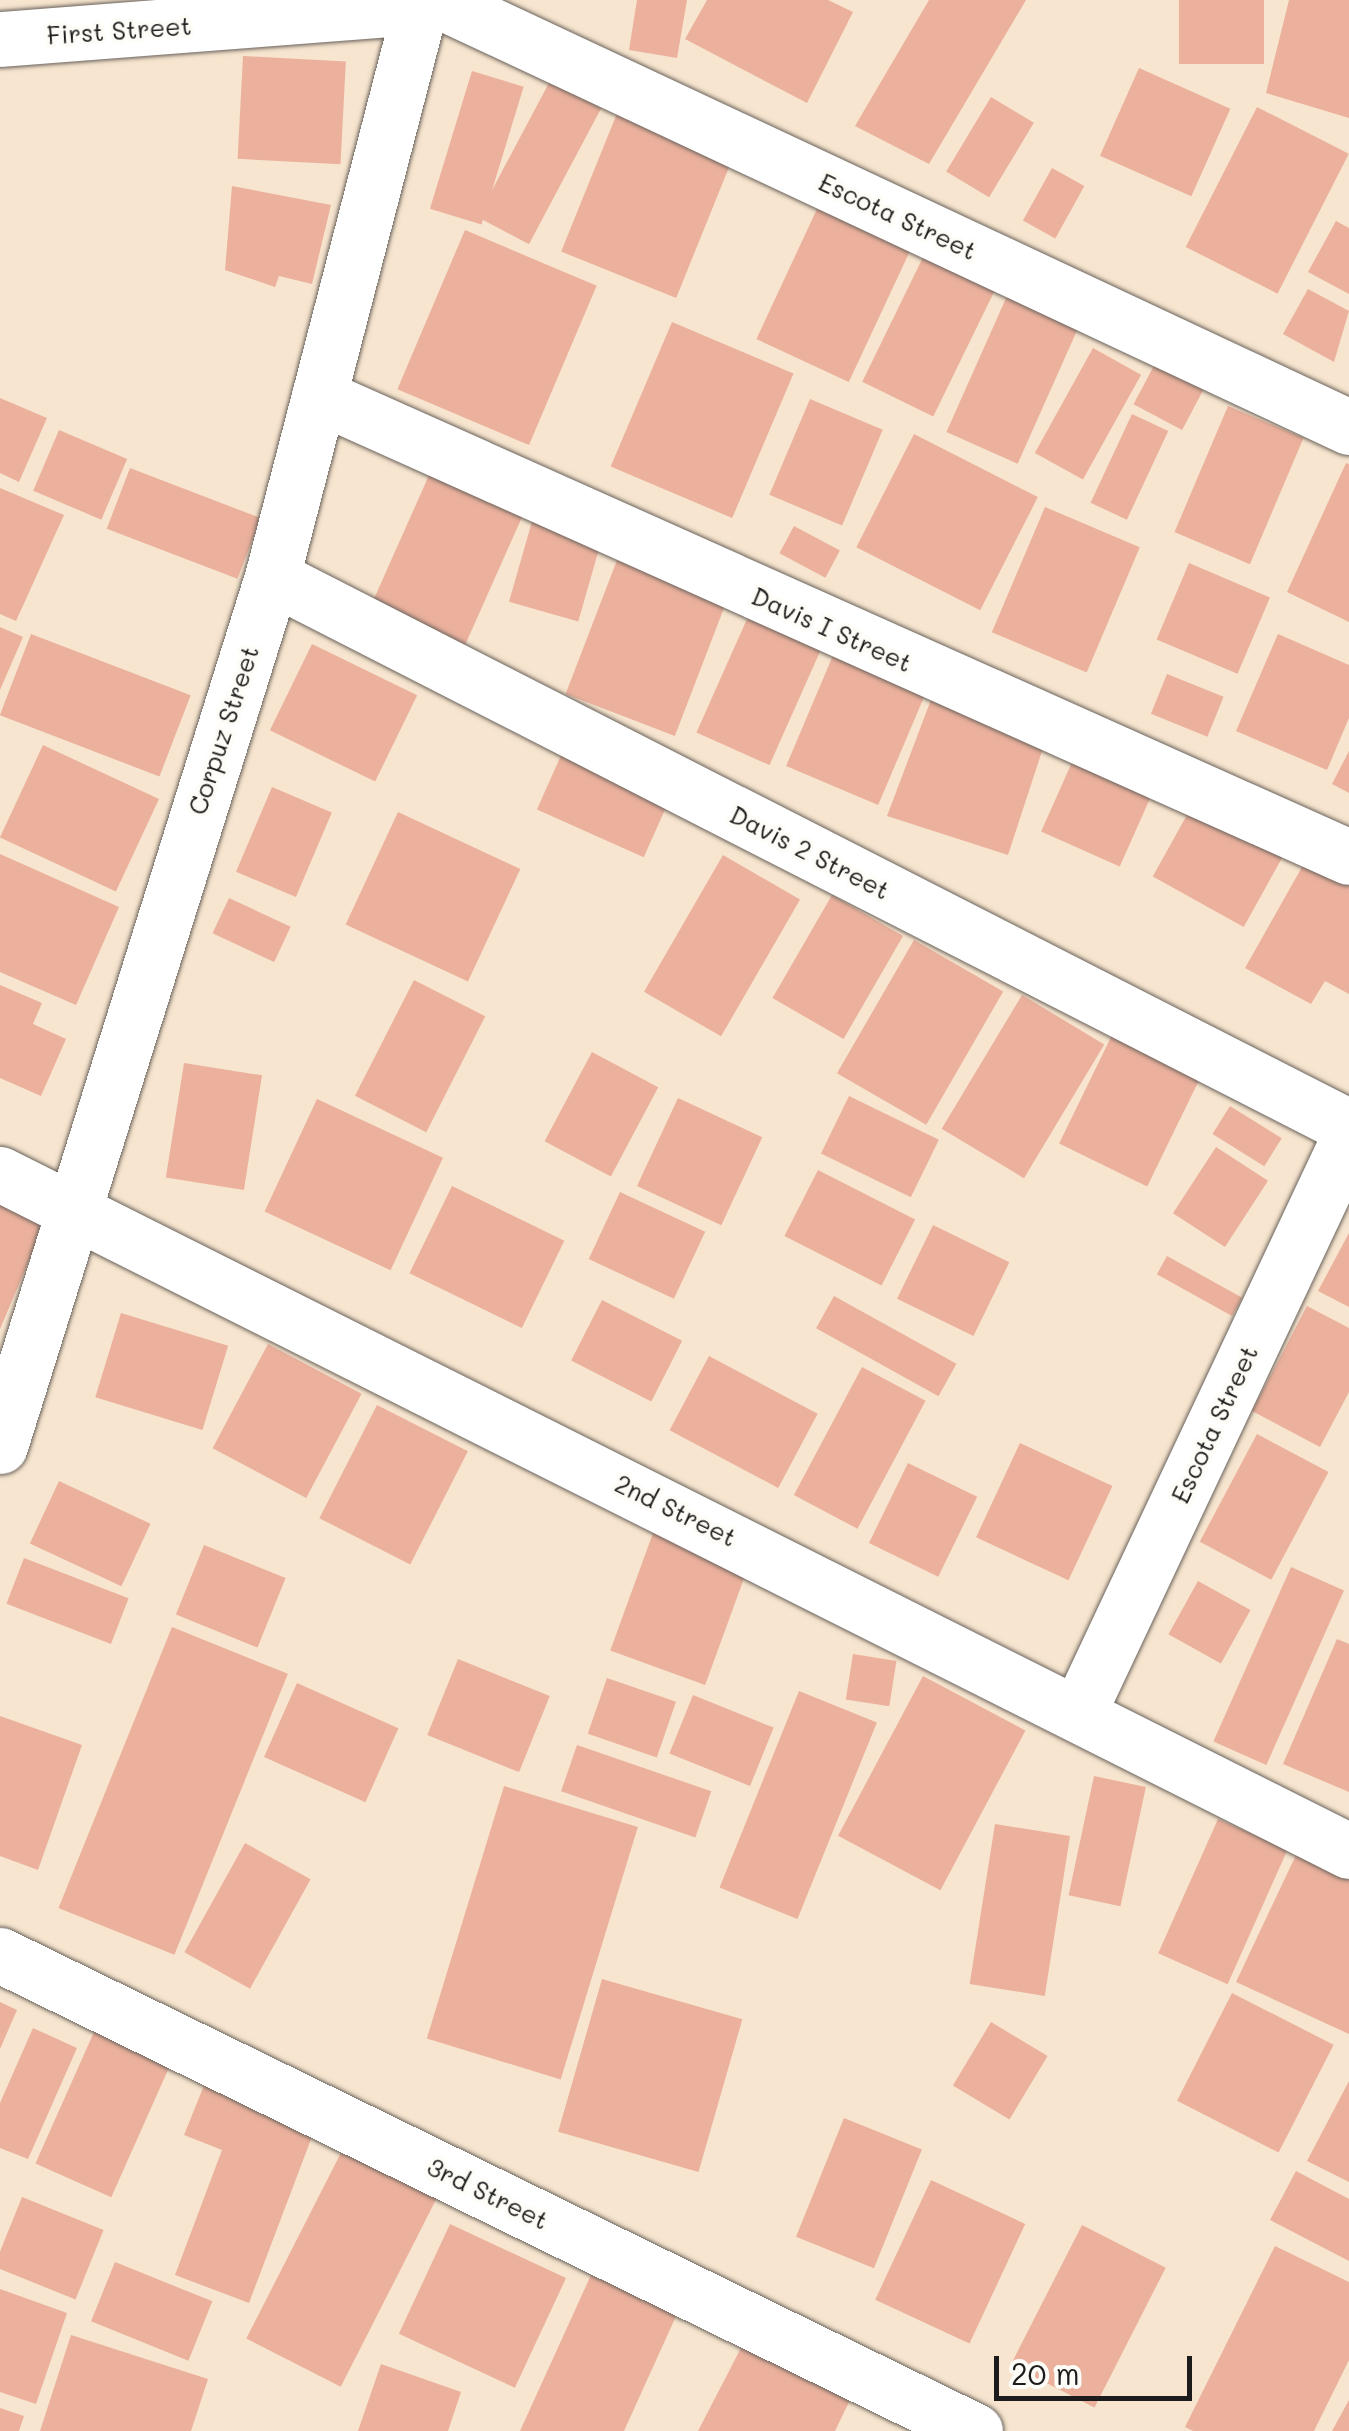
<!DOCTYPE html>
<style>
body{margin:0}
#map{position:relative;width:1349px;height:2431px;overflow:hidden;background:#f7e5cf;font-family:Mali,sans-serif}
div>[style]{position:absolute}
[style*='--x']{left:calc(var(--x)*1px);top:calc(var(--y)*1px);width:calc(var(--w)*1px);rotate:calc(var(--a)*1deg)}
.building>*{inset:0;background:#ebb19d;transform-origin:0 0}
.roads{filter:drop-shadow(0 0 2px #69625b) drop-shadow(0 0 2px #69625b)}
.minor>*{height:55px;margin:-27.5px;padding:0 27.5px;transform-origin:27.5px;border-radius:27.5px;background:#fff}
span{translate:-50% -50%;white-space:nowrap;text-align:center;line-height:1.15;-webkit-text-stroke:8px #fdfcf7;paint-order:stroke}
.street-label{font-size:25px;color:#1c1c1c}
.scale{position:absolute;left:994px;top:2356px;width:198px;height:45px;box-sizing:border-box;border:5px solid #1c1c1c;border-top:0;padding-left:12px;font-size:30px;line-height:35px;white-space:nowrap;color:#1c1c1c;-webkit-text-stroke:8px #fdfcf7;paint-order:stroke}
</style>
<div id="map">
<div class="building">
<div style="clip-path:polygon(637px 0,687px 0,677px 58px,629px 50px)"></div>
<div style="clip-path:polygon(707px 0,828px 0,853px 12px,807px 103px,685px 39px)"></div>
<div style="clip-path:polygon(929px 0,1026px 0,929px 164px,855px 126px)"></div>
<div style="left:1179px;top:0;width:85px;height:64px"></div>
<div style="clip-path:polygon(1289px 0,1349px 0,1349px 118px,1266px 93px)"></div>
<div style="left:243px;top:56px;width:103px;height:103px;rotate:3deg"></div>
<div style="left:1139px;top:68px;width:100px;height:96px;rotate:24deg"></div>
<div style="left:472px;top:71px;width:54px;height:144px;rotate:17deg"></div>
<div style="left:550px;top:81px;width:58px;height:154px;rotate:28deg"></div>
<div style="left:991px;top:97px;width:50px;height:87px;rotate:31deg"></div>
<div style="left:620px;top:106px;width:124px;height:157px;rotate:22deg"></div>
<div style="left:1257px;top:107px;width:103px;height:157px;rotate:27deg"></div>
<div style="left:1052px;top:168px;width:37px;height:60px;rotate:29deg"></div>
<div style="clip-path:polygon(232px 186px,331px 205px,312px 284px,279px 276px,275px 287px,225px 270px)"></div>
<div style="left:824px;top:194px;width:102px;height:160px;rotate:25deg"></div>
<div style="clip-path:polygon(1336px 221px,1349px 228px,1349px 294px,1308px 272px)"></div>
<div style="left:465px;top:230px;width:143px;height:173px;rotate:23deg"></div>
<div style="left:928px;top:247px;width:79px;height:150px;rotate:26deg"></div>
<div style="clip-path:polygon(1308px 289px,1349px 311px,1334px 362px,1283px 334px)"></div>
<div style="left:1007px;top:296px;width:78px;height:149px;rotate:24deg"></div>
<div style="left:672px;top:322px;width:132px;height:157px;rotate:23deg"></div>
<div style="left:1093px;top:348px;width:55px;height:120px;rotate:29deg"></div>
<div style="left:1157px;top:360px;width:55px;height:50px;rotate:28deg"></div>
<div style="clip-path:polygon(0 398px,47px 418px,19px 482px,0 473px)"></div>
<div style="left:810px;top:399px;width:79px;height:104px;rotate:23deg"></div>
<div style="left:1228px;top:406px;width:82px;height:137px;rotate:23deg"></div>
<div style="left:1132px;top:414px;width:40px;height:98px;rotate:25deg"></div>
<div style="left:59px;top:430px;width:74px;height:66px;rotate:23deg"></div>
<div style="left:914px;top:434px;width:139px;height:127px;rotate:27deg"></div>
<div style="clip-path:polygon(1346px 463px,1349px 464px,1349px 622px,1287px 592px)"></div>
<div style="left:434px;top:464px;width:102px;height:165px;rotate:24deg"></div>
<div style="left:130px;top:468px;width:140px;height:65px;rotate:21deg"></div>
<div style="clip-path:polygon(0 488px,64px 515px,16px 621px,0 614px)"></div>
<div style="left:1045px;top:507px;width:103px;height:136px;rotate:23deg"></div>
<div style="left:533px;top:518px;width:72px;height:87px;rotate:16deg"></div>
<div style="left:794px;top:526px;width:52px;height:31px;rotate:28deg"></div>
<div style="left:619px;top:555px;width:117px;height:149px;rotate:21deg"></div>
<div style="left:1189px;top:563px;width:88px;height:83px;rotate:23deg"></div>
<div style="left:755px;top:601px;width:80px;height:144px;rotate:24deg"></div>
<div style="clip-path:polygon(0 627px,23px 637px,0 690px)"></div>
<div style="left:31px;top:634px;width:171px;height:87px;rotate:21deg"></div>
<div style="clip-path:polygon(1278px 634px,1349px 665px,1349px 718px,1327px 770px,1236px 731px)"></div>
<div style="left:840px;top:639px;width:100px;height:138px;rotate:23deg"></div>
<div style="left:312px;top:644px;width:117px;height:96px;rotate:26deg"></div>
<div style="left:1167px;top:674px;width:61px;height:43px;rotate:22deg"></div>
<div style="clip-path:polygon(935px 689px,1045px 742px,1008px 855px,887px 816px)"></div>
<div style="left:567px;top:742px;width:117px;height:74px;rotate:24deg"></div>
<div style="left:1081px;top:742px;width:86px;height:98px;rotate:24deg"></div>
<div style="left:43px;top:745px;width:128px;height:102px;rotate:25deg"></div>
<div style="clip-path:polygon(1349px 751px,1349px 793px,1332px 784px)"></div>
<div style="left:272px;top:787px;width:65px;height:92px;rotate:23deg"></div>
<div style="left:1193px;top:804px;width:104px;height:83px;rotate:29deg"></div>
<div style="left:398px;top:812px;width:135px;height:124px;rotate:25deg"></div>
<div style="clip-path:polygon(1311px 851px,1349px 872px,1349px 994px,1325px 981px,1311px 1004px,1245px 968px)"></div>
<div style="clip-path:polygon(0 854px,119px 907px,76px 1005px,0 972px)"></div>
<div style="left:723px;top:855px;width:89px;height:158px;rotate:30deg"></div>
<div style="left:832px;top:895px;width:82px;height:119px;rotate:30deg"></div>
<div style="left:229px;top:898px;width:68px;height:39px;rotate:25deg"></div>
<div style="left:914px;top:940px;width:103px;height:154px;rotate:30deg"></div>
<div style="left:414px;top:980px;width:80px;height:130px;rotate:27deg"></div>
<div style="clip-path:polygon(0 985px,42px 1003px,33px 1024px,66px 1039px,41px 1096px,0 1078px)"></div>
<div style="left:1022px;top:995px;width:96px;height:156px;rotate:31deg"></div>
<div style="left:1113px;top:1033px;width:98px;height:123px;rotate:26deg"></div>
<div style="left:592px;top:1052px;width:75px;height:101px;rotate:28deg"></div>
<div style="left:184px;top:1063px;width:79px;height:116px;rotate:9deg"></div>
<div style="left:849px;top:1096px;width:100px;height:64px;rotate:26deg"></div>
<div style="left:678px;top:1098px;width:93px;height:97px;rotate:25deg"></div>
<div style="left:317px;top:1099px;width:139px;height:124px;rotate:25deg"></div>
<div style="left:1230px;top:1106px;width:61px;height:33px;rotate:32deg"></div>
<div style="left:1216px;top:1147px;width:62px;height:79px;rotate:33deg"></div>
<div style="left:818px;top:1170px;width:109px;height:74px;rotate:27deg"></div>
<div style="left:452px;top:1186px;width:125px;height:97px;rotate:26deg"></div>
<div style="left:620px;top:1192px;width:94px;height:74px;rotate:25deg"></div>
<div style="clip-path:polygon(0 1196px,48px 1216px,0 1329px)"></div>
<div style="left:933px;top:1225px;width:85px;height:82px;rotate:26deg"></div>
<div style="clip-path:polygon(1349px 1233px,1349px 1307px,1318px 1291px)"></div>
<div style="left:1167px;top:1256px;width:86px;height:21px;rotate:29deg"></div>
<div style="left:834px;top:1296px;width:140px;height:37px;rotate:29deg"></div>
<div style="left:602px;top:1300px;width:90px;height:68px;rotate:27deg"></div>
<div style="clip-path:polygon(1307px 1306px,1349px 1328px,1349px 1392px,1320px 1447px,1252px 1411px)"></div>
<div style="left:121px;top:1313px;width:112px;height:88px;rotate:17deg"></div>
<div style="left:268px;top:1344px;width:106px;height:118px;rotate:28deg"></div>
<div style="left:709px;top:1356px;width:123px;height:84px;rotate:28deg"></div>
<div style="left:862px;top:1367px;width:72px;height:145px;rotate:28deg"></div>
<div style="left:377px;top:1405px;width:102px;height:127px;rotate:27deg"></div>
<div style="left:1257px;top:1434px;width:81px;height:122px;rotate:28deg"></div>
<div style="left:1020px;top:1443px;width:102px;height:104px;rotate:25deg"></div>
<div style="left:908px;top:1463px;width:77px;height:89px;rotate:26deg"></div>
<div style="left:59px;top:1481px;width:101px;height:69px;rotate:25deg"></div>
<div style="left:653px;top:1533px;width:101px;height:125px;rotate:20deg"></div>
<div style="left:204px;top:1545px;width:88px;height:75px;rotate:22deg"></div>
<div style="left:24px;top:1558px;width:112px;height:49px;rotate:21deg"></div>
<div style="left:1291px;top:1567px;width:58px;height:191px;rotate:24deg"></div>
<div style="left:1198px;top:1581px;width:60px;height:61px;rotate:29deg"></div>
<div style="left:172px;top:1627px;width:125px;height:303px;rotate:22deg"></div>
<div style="clip-path:polygon(1337px 1639px,1349px 1644px,1349px 1792px,1283px 1764px)"></div>
<div style="left:853px;top:1654px;width:44px;height:46px;rotate:9deg"></div>
<div style="left:458px;top:1659px;width:99px;height:82px;rotate:22deg"></div>
<div style="left:923px;top:1676px;width:116px;height:181px;rotate:28deg"></div>
<div style="left:607px;top:1678px;width:73px;height:59px;rotate:19deg"></div>
<div style="left:297px;top:1683px;width:111px;height:81px;rotate:24deg"></div>
<div style="left:799px;top:1691px;width:84px;height:212px;rotate:22deg"></div>
<div style="left:693px;top:1695px;width:87px;height:63px;rotate:22deg"></div>
<div style="clip-path:polygon(0 1716px,82px 1745px,38px 1870px,0 1856px)"></div>
<div style="left:577px;top:1745px;width:142px;height:49px;rotate:19deg"></div>
<div style="left:1094px;top:1776px;width:53px;height:122px;rotate:12deg"></div>
<div style="left:504px;top:1786px;width:140px;height:264px;rotate:17deg"></div>
<div style="left:1218px;top:1819px;width:76px;height:147px;rotate:24deg"></div>
<div style="left:995px;top:1824px;width:76px;height:162px;rotate:9deg"></div>
<div style="left:245px;top:1843px;width:75px;height:125px;rotate:29deg"></div>
<div style="clip-path:polygon(1296px 1855px,1349px 1880px,1349px 2034px,1236px 1982px)"></div>
<div style="left:602px;top:1979px;width:146px;height:159px;rotate:16deg"></div>
<div style="left:1232px;top:1993px;width:114px;height:121px;rotate:27deg"></div>
<div style="clip-path:polygon(0 2002px,17px 2010px,0 2049px)"></div>
<div style="left:991px;top:2022px;width:66px;height:74px;rotate:31deg"></div>
<div style="clip-path:polygon(33px 2028px,77px 2048px,28px 2159px,0 2148px,0 2103px)"></div>
<div style="left:94px;top:2032px;width:83px;height:144px;rotate:24deg"></div>
<div style="clip-path:polygon(207px 2078px,316px 2126px,249px 2303px,175px 2275px,222px 2150px,184px 2135px)"></div>
<div style="clip-path:polygon(1349px 2081px,1349px 2182px,1307px 2161px)"></div>
<div style="left:844px;top:2118px;width:84px;height:128px;rotate:22deg"></div>
<div style="left:348px;top:2139px;width:106px;height:224px;rotate:27deg"></div>
<div style="clip-path:polygon(1296px 2171px,1349px 2199px,1349px 2261px,1270px 2220px)"></div>
<div style="left:931px;top:2180px;width:104px;height:132px;rotate:25deg"></div>
<div style="left:22px;top:2197px;width:88px;height:75px;rotate:22deg"></div>
<div style="left:450px;top:2224px;width:128px;height:121px;rotate:25deg"></div>
<div style="left:1082px;top:2225px;width:94px;height:157px;rotate:27deg"></div>
<div style="clip-path:polygon(1275px 2246px,1349px 2282px,1349px 2360px,1314px 2431px,1193px 2431px,1185px 2427px)"></div>
<div style="left:115px;top:2262px;width:105px;height:64px;rotate:22deg"></div>
<div style="clip-path:polygon(591px 2275px,677px 2314px,624px 2431px,520px 2431px)"></div>
<div style="clip-path:polygon(0 2289px,67px 2313px,36px 2404px,0 2392px)"></div>
<div style="clip-path:polygon(71px 2335px,208px 2379px,191px 2431px,40px 2431px)"></div>
<div style="clip-path:polygon(742px 2346px,850px 2400px,835px 2431px,698px 2431px)"></div>
<div style="clip-path:polygon(381px 2364px,461px 2392px,448px 2431px,358px 2431px)"></div>
<div style="clip-path:polygon(1349px 2400px,1349px 2431px,1332px 2431px)"></div>
<div style="clip-path:polygon(0 2408px,24px 2416px,19px 2431px,0 2431px)"></div>
</div>
<div class="roads">
<div class="minor">
<div style="--x:448;--y:5;--w:995;--a:25.1"></div>
<div style="--x:0;--y:39;--w:454;--a:-4.4"></div>
<div style="--x:319;--y:396;--w:1128;--a:24.11"></div>
<div style="--x:272;--y:577;--w:1209;--a:27.05"></div>
<div style="--x:0;--y:1174;--w:1509;--a:26.65"></div>
<div style="--x:0;--y:1446;--w:911;--a:-72.62"></div>
<div style="--x:272;--y:577;--w:589;--a:-75.44"></div>
<div style="--x:1079;--y:1711;--w:634;--a:-64.81"></div>
<div style="--x:0;--y:1955;--w:1085;--a:26.02"></div>
</div>
</div>
<div class="street-label">
<span style="left:119px;top:30px;rotate:-4deg">First Street</span>
<span style="left:898px;top:216px;rotate:25deg">Escota Street</span>
<span style="left:832px;top:629px;rotate:24deg">Davis I Street</span>
<span style="left:223px;top:730px;rotate:-72deg">Corpuz Street</span>
<span style="left:810px;top:852px;rotate:27deg">Davis 2 Street</span>
<span style="left:1214px;top:1424px;rotate:-65deg">Escota Street</span>
<span style="left:676px;top:1510px;rotate:26deg">2nd Street</span>
<span style="left:488px;top:2193px;rotate:26deg">3rd Street</span>
</div>
<div class="scale">20 m</div>
</div>
